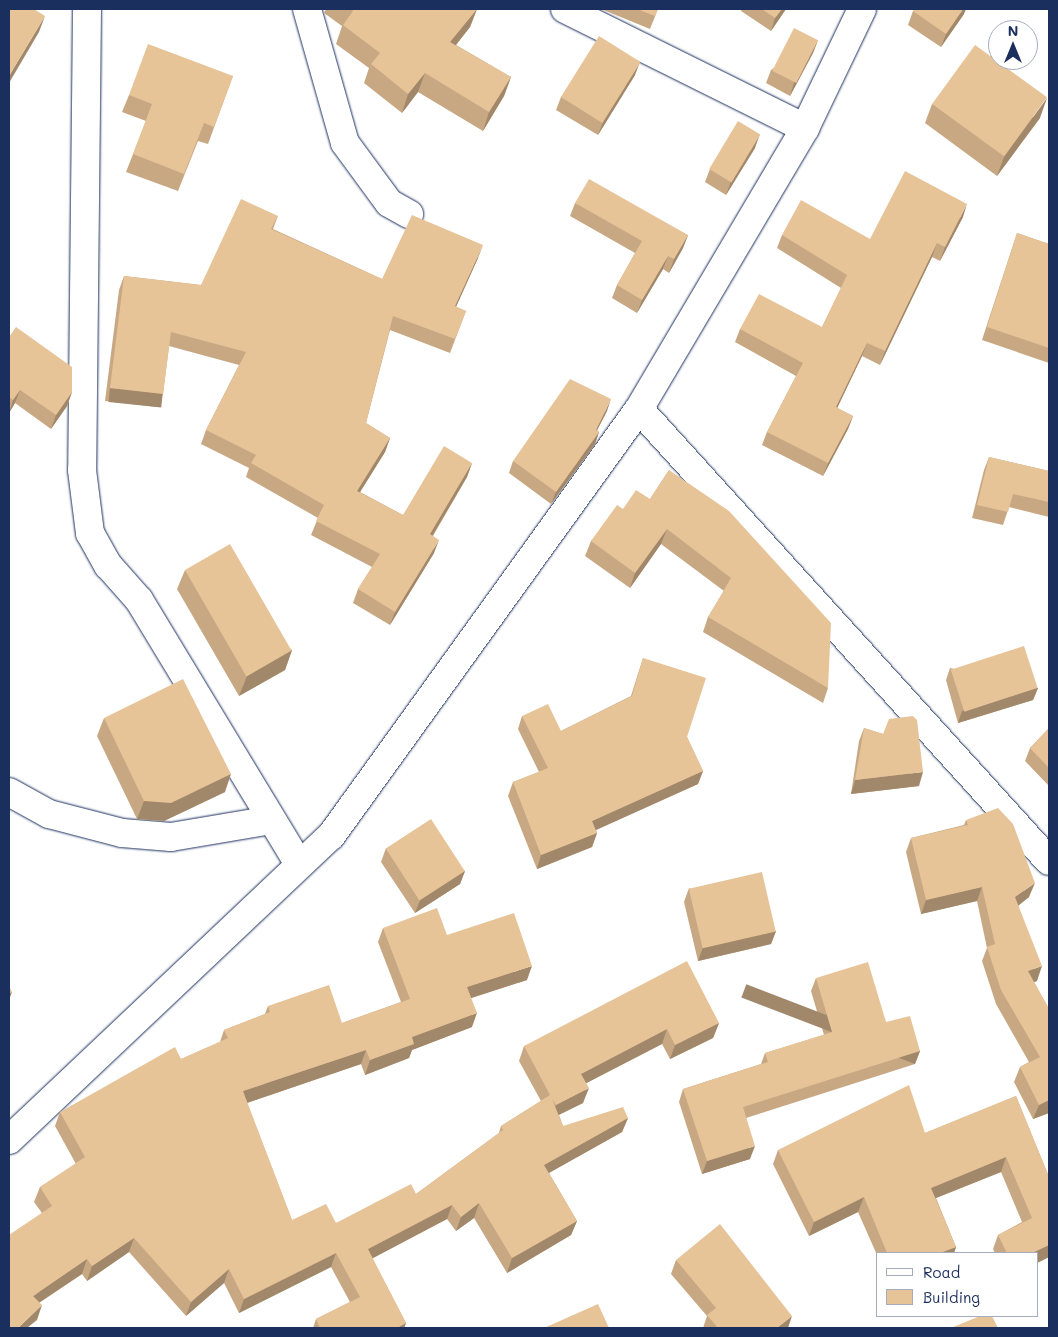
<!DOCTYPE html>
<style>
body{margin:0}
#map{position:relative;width:1058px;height:1337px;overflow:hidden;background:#fff;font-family:Mali,sans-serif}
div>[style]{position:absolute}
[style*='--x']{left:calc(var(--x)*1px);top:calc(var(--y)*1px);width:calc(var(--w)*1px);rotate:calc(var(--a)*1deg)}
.roads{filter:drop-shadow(0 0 1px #1b2f5e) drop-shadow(0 0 1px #1b2f5e)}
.street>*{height:28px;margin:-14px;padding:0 14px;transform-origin:14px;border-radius:14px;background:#fff}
.wall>*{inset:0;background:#c7a883}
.shaded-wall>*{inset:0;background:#a2886a;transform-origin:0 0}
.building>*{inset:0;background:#e7c398;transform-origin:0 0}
span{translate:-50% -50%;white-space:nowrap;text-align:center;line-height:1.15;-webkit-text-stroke:5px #fff;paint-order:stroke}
.frame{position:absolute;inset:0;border:10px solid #1b2f5e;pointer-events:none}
.legend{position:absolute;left:876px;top:1252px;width:162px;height:65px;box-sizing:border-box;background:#fff;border:1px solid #a4acbf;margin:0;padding:6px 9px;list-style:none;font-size:15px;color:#1b2f5e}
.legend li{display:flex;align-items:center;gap:10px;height:25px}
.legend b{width:25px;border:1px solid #a4acbf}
.north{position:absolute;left:988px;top:20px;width:50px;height:50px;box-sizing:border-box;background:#fff;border:1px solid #a4acbf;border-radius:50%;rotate:0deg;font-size:14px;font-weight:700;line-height:20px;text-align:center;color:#1b2f5e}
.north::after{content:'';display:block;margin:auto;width:18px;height:22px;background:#1b2f5e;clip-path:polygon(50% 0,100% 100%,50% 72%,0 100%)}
</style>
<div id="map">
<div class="roads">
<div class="street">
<div style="--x:87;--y:9;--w:461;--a:90.6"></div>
<div style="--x:82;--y:470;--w:64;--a:82.8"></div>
<div style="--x:90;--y:533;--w:37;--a:61"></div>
<div style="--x:108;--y:565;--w:47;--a:48.5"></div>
<div style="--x:139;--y:600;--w:309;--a:58.8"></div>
<div style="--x:307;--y:9;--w:139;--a:74.2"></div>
<div style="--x:345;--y:143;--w:74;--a:53.7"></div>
<div style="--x:389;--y:203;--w:23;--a:29"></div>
<div style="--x:565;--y:9;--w:268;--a:26.4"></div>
<div style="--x:639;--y:409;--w:610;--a:47.79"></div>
<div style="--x:9;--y:792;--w:46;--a:28.8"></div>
<div style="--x:49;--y:814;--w:75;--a:14.6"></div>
<div style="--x:122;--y:833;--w:49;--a:4.7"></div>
<div style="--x:171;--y:837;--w:102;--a:-9.6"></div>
<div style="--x:9;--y:1140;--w:443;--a:-43.4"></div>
<div style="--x:331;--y:836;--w:526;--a:-54.2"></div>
<div style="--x:639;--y:409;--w:326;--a:-59.4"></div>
<div style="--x:805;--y:128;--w:132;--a:-64.4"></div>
</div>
</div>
<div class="wall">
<div style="clip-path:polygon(326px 9px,477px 9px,470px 27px,456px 45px,511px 77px,504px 96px,483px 131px,418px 92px,402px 113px,364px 83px,369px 68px,336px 44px,342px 26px,324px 13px)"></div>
<div style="clip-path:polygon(601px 9px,658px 9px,650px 29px)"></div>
<div style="clip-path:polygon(742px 9px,786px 9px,771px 31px,741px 11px)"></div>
<div style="clip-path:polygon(913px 11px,964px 14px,941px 47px,908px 25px)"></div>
<div style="clip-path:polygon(818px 40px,813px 53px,790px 96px,766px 83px,771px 70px)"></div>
<div style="clip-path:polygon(635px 75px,598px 135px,556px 110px,561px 97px)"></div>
<div style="clip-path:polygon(233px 76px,208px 144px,198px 141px,178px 191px,126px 172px,146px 121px,122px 112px,129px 95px)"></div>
<div style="clip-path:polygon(932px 104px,1040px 118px,997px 176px,925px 123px)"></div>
<div style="clip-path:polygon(755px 148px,726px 195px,705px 182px,710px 169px)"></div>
<div style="clip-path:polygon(575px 203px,688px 235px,683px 248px,669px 273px,663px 269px,637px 313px,612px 298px,617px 285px,635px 253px,570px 216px)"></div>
<div style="clip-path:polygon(278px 216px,273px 229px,382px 279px,478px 258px,456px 307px,466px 311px,450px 353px,390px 330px,366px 423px,390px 438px,385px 452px,360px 492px,403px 515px,472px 463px,467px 477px,433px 536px,434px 553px,390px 625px,353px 603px,358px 589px,372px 567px,311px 535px,318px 518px,246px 477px,249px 468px,201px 444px,206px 430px,239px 365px,169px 346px,163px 394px,158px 407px,105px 401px,119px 290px,124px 276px,201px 285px)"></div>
<div style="clip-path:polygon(963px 217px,940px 261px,932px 257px,880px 365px,862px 356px,837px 408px,853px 416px,848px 429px,823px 476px,762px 445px,767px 432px,796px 376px,735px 342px,740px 329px,822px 327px,841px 288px,777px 248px,782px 235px,870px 239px)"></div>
<div style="clip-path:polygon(1017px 233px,1049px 244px,1049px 363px,982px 340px)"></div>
<div style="clip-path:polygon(9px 337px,72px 392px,67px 406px,51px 429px,15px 403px,9px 413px)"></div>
<div style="clip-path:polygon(607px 411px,597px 430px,599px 432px,595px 444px,551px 504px,509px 473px,513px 461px)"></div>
<div style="clip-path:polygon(989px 457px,1049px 471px,1049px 517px,1009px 507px,1003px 525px,972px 518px,984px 470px)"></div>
<div style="clip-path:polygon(669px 470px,828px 688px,823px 703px,703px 632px,708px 617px,724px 591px,661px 544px,630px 588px,585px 556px,591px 541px,623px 509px,650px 499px)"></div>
<div style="clip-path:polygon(185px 570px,292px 650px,285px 670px,239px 696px,177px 589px)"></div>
<div style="clip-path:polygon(643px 658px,687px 737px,703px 771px,698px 784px,596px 830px,597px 833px,592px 847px,537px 869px,508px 796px,513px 782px,539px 772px,518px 729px,522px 716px,561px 731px,631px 696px)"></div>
<div style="clip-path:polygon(950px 668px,1038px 688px,1033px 700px,958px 723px,946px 680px)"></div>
<div style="clip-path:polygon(104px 718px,225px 792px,164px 821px,137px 819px,97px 736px)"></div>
<div style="clip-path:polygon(864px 728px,883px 734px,919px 786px,851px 794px,859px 741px)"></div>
<div style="clip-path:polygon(1049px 728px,1049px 786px,1025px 761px,1030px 748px)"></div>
<div style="clip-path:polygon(966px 820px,1029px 897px,1018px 906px,1037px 981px,1034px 982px,1049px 1009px,1049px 1113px,1033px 1119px,1014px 1082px,1020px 1067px,1029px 1062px,996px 1004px,982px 961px,987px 948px,977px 901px,921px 914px,906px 852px,911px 838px,964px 825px)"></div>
<div style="clip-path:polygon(386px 848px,465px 871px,460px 884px,415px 913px,381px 862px)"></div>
<div style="clip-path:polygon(689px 888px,776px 931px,771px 944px,698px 961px,684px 902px)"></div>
<div style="clip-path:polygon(383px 928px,447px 935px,527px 980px,471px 998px,472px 1027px,412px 1050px,409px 1058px,365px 1075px,361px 1064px,247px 1103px,292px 1220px,336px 1223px,416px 1194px,499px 1133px,501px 1126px,541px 1101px,519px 1061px,524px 1046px,719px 1023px,713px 1038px,670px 1059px,662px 1044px,586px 1083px,583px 1103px,559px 1115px,563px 1126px,628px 1118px,622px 1132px,549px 1173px,577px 1221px,571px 1235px,507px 1273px,474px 1218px,456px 1231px,447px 1219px,372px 1258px,406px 1323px,404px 1328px,313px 1328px,316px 1319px,350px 1302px,331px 1267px,239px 1313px,224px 1283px,186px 1316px,129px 1252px,87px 1281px,82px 1274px,39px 1303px,37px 1320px,42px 1213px,34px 1202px,40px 1187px,76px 1164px,55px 1126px,60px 1112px,220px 1042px,224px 1030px,265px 1014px,268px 1006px,342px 1023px,401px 1002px,378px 942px)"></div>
<div style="clip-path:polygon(816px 978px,886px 1022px,920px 1051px,915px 1064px,746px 1118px,750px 1159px,702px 1174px,679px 1102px,683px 1089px,761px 1064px,765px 1053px,824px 1035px,811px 991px)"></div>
<div style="clip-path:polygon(1016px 1096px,1049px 1177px,1049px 1257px,1037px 1263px,1037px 1253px,995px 1253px,993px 1249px,998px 1235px,1022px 1222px,1001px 1172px,936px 1198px,956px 1247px,954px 1253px,877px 1253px,877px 1255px,858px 1212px,809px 1236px,773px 1164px,778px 1150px,925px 1133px)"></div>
<div style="clip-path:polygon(676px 1260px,788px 1328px,703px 1328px,707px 1316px,671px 1274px)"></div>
</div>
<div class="shaded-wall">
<div style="clip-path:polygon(477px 9px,470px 27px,444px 60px,450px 42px)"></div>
<div style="clip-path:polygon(782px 9px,786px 9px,771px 31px,775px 18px)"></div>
<div style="clip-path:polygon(963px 9px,966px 9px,964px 14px,941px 47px,946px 34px)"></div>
<div style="clip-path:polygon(45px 16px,39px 32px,9px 83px,9px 76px)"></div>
<div style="clip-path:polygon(818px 40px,813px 53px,790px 96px,794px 83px)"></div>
<div style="clip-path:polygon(640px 62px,635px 75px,598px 135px,603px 122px)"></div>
<div style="clip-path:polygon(425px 73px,418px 92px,402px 113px,408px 94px)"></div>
<div style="clip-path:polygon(511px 77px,504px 96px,483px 131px,489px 112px)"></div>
<div style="clip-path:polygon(1047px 98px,1040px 118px,997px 176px,1004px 157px)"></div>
<div style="clip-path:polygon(760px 134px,755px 148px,726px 195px,731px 181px)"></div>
<div style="clip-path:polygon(967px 204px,963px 217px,940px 261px,945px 247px)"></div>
<div style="clip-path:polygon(688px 235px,683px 248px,669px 273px,674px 259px)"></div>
<div style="clip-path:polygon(937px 243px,932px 257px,880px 365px,885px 351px)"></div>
<div style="clip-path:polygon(483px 245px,478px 258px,450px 320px,455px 306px)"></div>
<div style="clip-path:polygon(668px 256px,663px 269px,637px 313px,642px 300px)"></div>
<div style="clip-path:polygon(867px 343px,862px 356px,831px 421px,836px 407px)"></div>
<div style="left:110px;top:388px;width:53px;height:14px;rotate:6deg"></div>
<div style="clip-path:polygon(20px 390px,15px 403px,9px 413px,13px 400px)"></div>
<div style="clip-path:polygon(72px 392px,67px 406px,51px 429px,56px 415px)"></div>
<div style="clip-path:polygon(611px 399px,607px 411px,591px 442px,596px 430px)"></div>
<div style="clip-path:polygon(853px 416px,848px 429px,823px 476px,828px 463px)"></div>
<div style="clip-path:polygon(599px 432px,595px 444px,551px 504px,556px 492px)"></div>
<div style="clip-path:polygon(390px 438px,385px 452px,352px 505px,357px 491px)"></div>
<div style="clip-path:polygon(472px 463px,467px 477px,425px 548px,430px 534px)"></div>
<div style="clip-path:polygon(667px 529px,661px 544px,630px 588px,635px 573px)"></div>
<div style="clip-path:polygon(439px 540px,434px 553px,390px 625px,395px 612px)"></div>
<div style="clip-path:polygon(292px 650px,285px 670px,239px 696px,247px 676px)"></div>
<div style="clip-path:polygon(1038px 688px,1033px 700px,958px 723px,962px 711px)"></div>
<div style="clip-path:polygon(703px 771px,698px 784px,587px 834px,592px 821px)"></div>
<div style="clip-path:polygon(923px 772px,919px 786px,851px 794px,855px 780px)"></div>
<div style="clip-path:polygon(231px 774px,225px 792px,164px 821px,137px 819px,144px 801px)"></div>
<div style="clip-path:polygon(597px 833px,592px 847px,537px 869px,541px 855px)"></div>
<div style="clip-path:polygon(465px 871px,460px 884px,415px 913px,420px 900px)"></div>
<div style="clip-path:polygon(1035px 883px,1029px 897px,1010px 912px,1015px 897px)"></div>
<div style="clip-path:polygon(982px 887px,977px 901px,921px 914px,926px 900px)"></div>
<div style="clip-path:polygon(776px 931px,771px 944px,698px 961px,703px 947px)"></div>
<div style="clip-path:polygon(532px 966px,527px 980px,462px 1001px,467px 987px)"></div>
<div style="clip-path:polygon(1042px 966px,1037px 981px,1022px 986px,1028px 971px)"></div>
<div style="clip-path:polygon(12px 992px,9px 1000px,9px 993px)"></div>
<div style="clip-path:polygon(477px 1013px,472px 1027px,412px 1050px,409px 1058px,365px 1075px,370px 1060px,412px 1037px)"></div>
<div style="clip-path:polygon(719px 1023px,713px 1038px,670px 1059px,675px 1045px)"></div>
<div style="clip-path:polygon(667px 1029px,662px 1044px,575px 1089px,581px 1074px)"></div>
<div style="clip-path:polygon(366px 1050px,361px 1064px,238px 1106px,243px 1091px)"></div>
<div style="left:920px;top:1051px;width:14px;height:186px;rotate:111deg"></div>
<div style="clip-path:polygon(589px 1088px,583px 1103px,550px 1119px,556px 1105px)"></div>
<div style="clip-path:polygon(1049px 1100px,1049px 1113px,1033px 1119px,1039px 1105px)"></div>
<div style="clip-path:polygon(628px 1118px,622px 1132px,538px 1179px,544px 1165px)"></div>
<div style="clip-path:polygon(755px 1146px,750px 1159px,702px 1174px,707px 1161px)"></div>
<div style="clip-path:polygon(1006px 1157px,1001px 1172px,926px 1202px,931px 1188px)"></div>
<div style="clip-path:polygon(864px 1197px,858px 1212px,809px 1236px,814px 1222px)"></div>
<div style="clip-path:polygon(479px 1203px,474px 1218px,456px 1231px,461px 1217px)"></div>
<div style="clip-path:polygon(452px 1205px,447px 1219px,362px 1264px,368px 1249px)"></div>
<div style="clip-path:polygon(577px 1221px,571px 1235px,507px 1273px,512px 1258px)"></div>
<div style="clip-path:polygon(134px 1238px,129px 1252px,87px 1281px,92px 1266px)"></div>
<div style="clip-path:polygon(1049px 1245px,1049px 1257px,1037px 1263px,1037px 1253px,1032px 1253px)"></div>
<div style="clip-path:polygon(956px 1247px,954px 1253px,940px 1253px)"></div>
<div style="clip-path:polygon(336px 1253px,331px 1267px,239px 1313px,244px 1299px)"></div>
<div style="clip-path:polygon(87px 1259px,82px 1274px,28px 1310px,33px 1296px)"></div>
<div style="clip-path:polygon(229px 1269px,224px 1283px,186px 1316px,191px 1302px)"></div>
<div style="clip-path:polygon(42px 1305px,37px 1320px,27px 1328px,18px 1328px)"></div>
<div style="clip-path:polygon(792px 1316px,788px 1328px,777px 1328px)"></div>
<div style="clip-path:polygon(406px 1323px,404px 1328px,397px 1328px)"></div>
</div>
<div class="building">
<div style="clip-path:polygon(9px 9px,34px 9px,45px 16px,9px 76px)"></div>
<div style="clip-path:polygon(351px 9px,477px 9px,450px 42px,511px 77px,489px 112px,425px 73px,408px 94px,371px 64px,380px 53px,343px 25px,353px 11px)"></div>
<div style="clip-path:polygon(637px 9px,658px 9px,655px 16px)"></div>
<div style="clip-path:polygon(762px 9px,782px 9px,775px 18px)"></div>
<div style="clip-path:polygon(914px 9px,963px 9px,946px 34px,913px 11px)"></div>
<div style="left:794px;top:28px;width:27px;height:48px;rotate:27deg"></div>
<div style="left:599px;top:36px;width:49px;height:72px;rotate:32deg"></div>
<div style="clip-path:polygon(148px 44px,233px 76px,214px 127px,204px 123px,184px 174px,133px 154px,152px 104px,129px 95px)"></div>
<div style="left:975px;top:45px;width:89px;height:73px;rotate:36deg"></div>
<div style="left:738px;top:121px;width:26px;height:56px;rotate:31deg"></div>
<div style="clip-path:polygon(905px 171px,967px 204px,945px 247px,937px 243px,885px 351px,867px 343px,836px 407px,853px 416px,828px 463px,767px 432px,803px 363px,740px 329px,759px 294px,822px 327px,847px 275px,782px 235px,801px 200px,870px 239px)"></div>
<div style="clip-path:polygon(589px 179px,688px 235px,674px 259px,668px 256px,642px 300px,617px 285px,642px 241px,575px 203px)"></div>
<div style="clip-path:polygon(241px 199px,278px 216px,271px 229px,382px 279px,412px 215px,483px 245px,455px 306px,466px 311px,455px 339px,393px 316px,366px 423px,390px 438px,357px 491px,403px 515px,444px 446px,472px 463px,430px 534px,439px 540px,395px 612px,358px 589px,380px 554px,316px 521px,324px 505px,251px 463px,256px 455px,206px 430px,246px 352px,171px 332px,163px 394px,110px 388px,124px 276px,201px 285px)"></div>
<div style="clip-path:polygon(1017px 233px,1049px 244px,1049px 348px,987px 327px)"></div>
<div style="clip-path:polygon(16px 327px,72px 367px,72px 392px,56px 415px,20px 390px,13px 400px,9px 397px,9px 337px)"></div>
<div style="clip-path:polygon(570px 379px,611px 399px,596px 430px,599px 432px,556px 492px,513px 461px)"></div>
<div style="clip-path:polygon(989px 457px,1049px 471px,1049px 502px,1013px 494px,1008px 512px,977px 505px)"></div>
<div style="clip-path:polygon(669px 470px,729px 511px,831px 623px,828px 688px,708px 617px,731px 578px,667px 529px,635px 573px,591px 541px,617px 505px,623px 509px,636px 490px,650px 499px)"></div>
<div style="left:230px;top:544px;width:123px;height:52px;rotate:60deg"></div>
<div style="left:1024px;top:646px;width:44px;height:77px;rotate:72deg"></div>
<div style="clip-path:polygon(643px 658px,706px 678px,687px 737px,703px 771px,592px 821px,597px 833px,541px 855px,513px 782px,548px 768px,522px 716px,548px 704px,561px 731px,632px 696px)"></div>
<div style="clip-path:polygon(183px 679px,231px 774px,171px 803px,144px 801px,104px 718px)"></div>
<div style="clip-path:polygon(913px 716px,917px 720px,923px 772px,855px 780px,864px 728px,883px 734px,889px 719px)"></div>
<div style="clip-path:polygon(1049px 728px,1049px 768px,1030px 748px)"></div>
<div style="clip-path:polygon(998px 808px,1013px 824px,1035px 883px,1015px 897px,1042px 966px,1028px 971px,1049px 1009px,1049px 1100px,1039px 1105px,1020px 1067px,1040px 1057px,1001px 990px,987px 947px,995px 944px,982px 887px,926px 900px,911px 838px,968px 825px,966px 820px)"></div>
<div style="left:431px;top:819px;width:62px;height:54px;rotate:57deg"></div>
<div style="left:762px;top:872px;width:61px;height:75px;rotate:77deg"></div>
<div style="clip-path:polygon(437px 908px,447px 935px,514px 913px,532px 966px,467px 987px,477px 1013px,412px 1037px,414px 1044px,370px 1060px,366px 1050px,243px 1091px,292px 1220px,326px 1204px,336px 1223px,411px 1184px,416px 1194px,503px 1130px,501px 1126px,550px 1095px,524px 1046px,687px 961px,719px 1023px,675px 1045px,667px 1029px,581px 1074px,589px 1088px,556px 1105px,552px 1099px,563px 1126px,623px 1107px,628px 1118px,544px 1165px,577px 1221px,512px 1258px,479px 1203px,461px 1217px,452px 1205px,368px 1249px,406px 1323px,397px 1328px,320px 1328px,316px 1319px,360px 1297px,336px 1253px,244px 1299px,229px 1269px,191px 1302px,134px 1238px,92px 1266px,87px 1259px,33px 1296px,42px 1305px,18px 1328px,9px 1328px,9px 1235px,52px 1206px,40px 1187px,85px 1157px,60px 1112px,175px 1047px,181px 1059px,228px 1038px,224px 1030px,270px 1012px,268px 1006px,329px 985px,342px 1023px,410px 999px,383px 928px)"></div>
<div style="clip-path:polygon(868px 962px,886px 1022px,910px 1016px,920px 1051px,743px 1107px,755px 1146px,707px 1161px,683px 1089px,768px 1062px,765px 1053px,832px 1032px,816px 978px)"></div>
<div style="clip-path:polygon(9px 986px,12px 992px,9px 993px)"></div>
<div style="clip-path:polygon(909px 1085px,925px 1133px,1016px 1096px,1049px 1177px,1049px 1245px,1032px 1253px,1007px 1253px,998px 1235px,1032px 1218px,1006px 1157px,931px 1188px,956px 1247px,940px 1253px,887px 1253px,864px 1197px,814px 1222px,778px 1150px)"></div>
<div style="clip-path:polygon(720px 1224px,792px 1316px,777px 1328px,718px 1328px,707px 1315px,716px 1308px,676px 1260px)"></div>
<div style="clip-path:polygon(598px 1304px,609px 1328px,544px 1328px)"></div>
<div style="clip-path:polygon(980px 1316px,992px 1316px,998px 1328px,951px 1328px)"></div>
</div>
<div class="frame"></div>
<ul class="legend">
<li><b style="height:6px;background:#fff"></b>Road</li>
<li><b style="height:14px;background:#e7c398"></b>Building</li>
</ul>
<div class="north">N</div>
</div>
